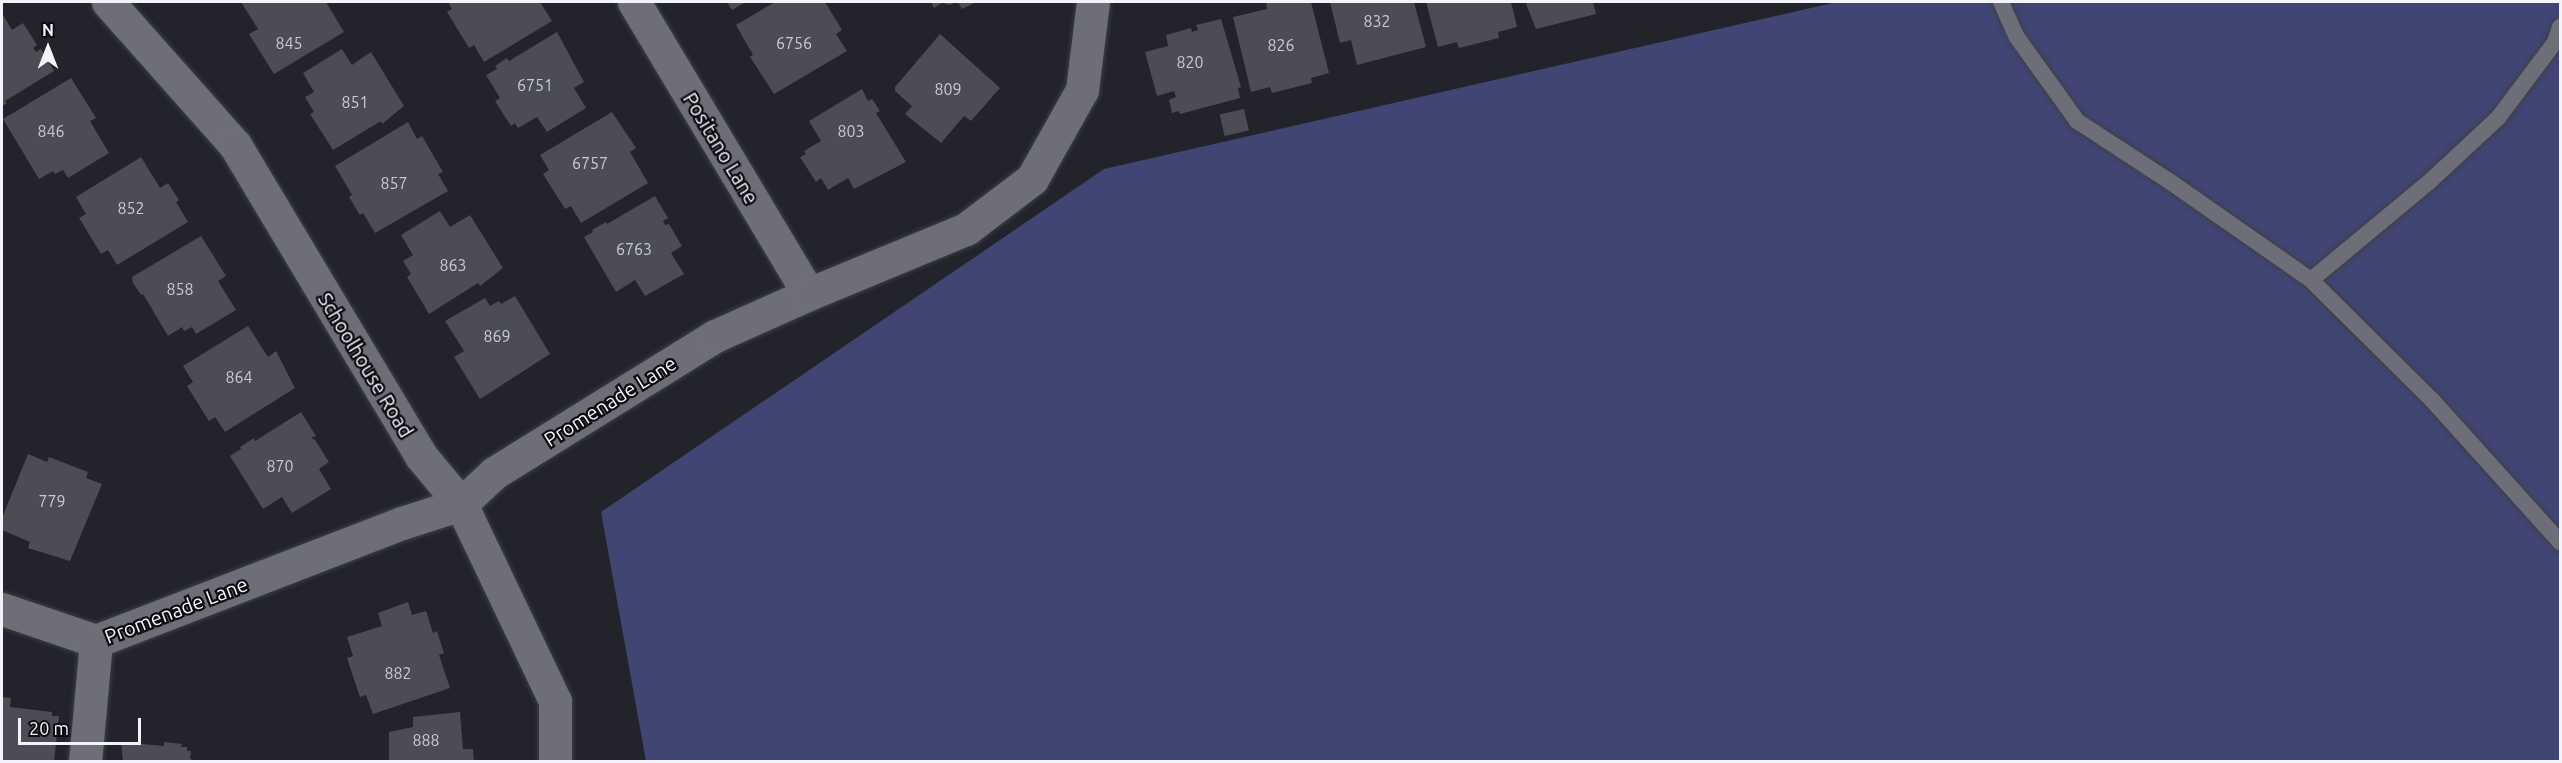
<!DOCTYPE html>
<style>
body{margin:0}
#map{position:relative;width:2562px;height:763px;overflow:hidden;background:#22232b;font-family:Ubuntu,sans-serif}
div>[style]{position:absolute}
[style*='--x']{left:calc(var(--x)*1px);top:calc(var(--y)*1px);width:calc(var(--w)*1px);rotate:calc(var(--a)*1deg)}
.green>*{inset:0;background:#414573}
.building>*{inset:0;background:#4b4c55;transform-origin:0 0}
.roads{filter:drop-shadow(0 0 2px #3e3f46) drop-shadow(0 0 2px #3e3f46)}
.service>*{height:16px;margin:-8px;padding:0 8px;transform-origin:8px;border-radius:8px;background:#6d6e78}
.minor>*{height:33px;margin:-16.5px;padding:0 16.5px;transform-origin:16.5px;border-radius:16.5px;background:#6d6e78}
span{translate:-50% -50%;white-space:nowrap;text-align:center;line-height:1.15;-webkit-text-stroke:4.5px #0c0c10;paint-order:stroke}
.number-label{font-size:16px;color:#c9cad1}
.number-label span{-webkit-text-stroke-width:0}
.street-label{font-size:20px;color:#f3f4fa}
.frame{position:absolute;inset:0;border:3px solid #f3f4fa;pointer-events:none}
.north{position:absolute;left:18px;top:18px;width:60px;height:60px;-webkit-text-stroke:4px #0c0c10;paint-order:stroke;rotate:0deg;font-size:16px;font-weight:700;line-height:24px;text-align:center;color:#f3f4fa}
.north::after{content:'';display:block;margin:auto;width:21px;height:27px;background:#f3f4fa;clip-path:polygon(50% 0,100% 100%,50% 72%,0 100%)}
.scale{position:absolute;left:18px;top:718px;width:123px;height:27px;box-sizing:border-box;border:3px solid #f3f4fa;border-top:0;padding-left:8px;font-size:18px;line-height:21px;white-space:nowrap;color:#f3f4fa;-webkit-text-stroke:4px #0c0c10;paint-order:stroke}
</style>
<div id="map">
<div class="green">
<div style="clip-path:polygon(1837px 2px,2560px 2px,2560px 761px,646px 761px,601px 512px,1104px 169px)"></div>
</div>
<div class="building">
<div style="clip-path:polygon(241px 2px,326px 2px,344px 32px,274px 74px,249px 34px,258px 29px)"></div>
<div style="clip-path:polygon(448px 2px,540px 2px,552px 21px,484px 62px,474px 45px,469px 48px,447px 12px,452px 9px)"></div>
<div style="clip-path:polygon(727px 2px,746px 2px,732px 10px)"></div>
<div style="clip-path:polygon(775px 2px,825px 2px,842px 30px,836px 34px,847px 51px,774px 94px,750px 57px,753px 55px,736px 25px)"></div>
<div style="clip-path:polygon(931px 2px,956px 2px,950px 5px,942px 3px,934px 8px)"></div>
<div style="clip-path:polygon(958px 2px,976px 2px,962px 9px)"></div>
<div style="clip-path:polygon(1266px 2px,1311px 2px,1329px 73px,1311px 78px,1312px 83px,1272px 93px,1270px 87px,1251px 92px,1233px 17px,1267px 9px)"></div>
<div style="clip-path:polygon(1330px 2px,1414px 2px,1426px 47px,1357px 65px,1351px 40px,1340px 43px)"></div>
<div style="clip-path:polygon(1426px 2px,1511px 2px,1517px 27px,1498px 32px,1499px 38px,1459px 48px,1457px 42px,1438px 47px)"></div>
<div style="clip-path:polygon(1529px 2px,1593px 2px,1596px 14px,1536px 29px,1526px 4px)"></div>
<div style="clip-path:polygon(2px 13px,12px 30px,23px 23px,37px 45px,33px 48px,36px 52px,41px 49px,54px 71px,5px 101px,7px 103px,2px 106px)"></div>
<div style="clip-path:polygon(1221px 19px,1241px 87px,1238px 88px,1240px 98px,1180px 114px,1179px 111px,1172px 113px,1169px 100px,1176px 97px,1174px 91px,1157px 96px,1145px 52px,1168px 46px,1166px 35px,1191px 28px,1192px 32px,1198px 30px,1196px 25px)"></div>
<div style="clip-path:polygon(557px 32px,584px 82px,574px 88px,586px 108px,547px 132px,537px 117px,518px 128px,515px 123px,511px 126px,495px 101px,500px 98px,486px 75px,497px 69px,495px 66px,507px 58px,509px 61px)"></div>
<div style="clip-path:polygon(940px 34px,1000px 88px,971px 121px,964px 116px,941px 143px,905px 114px,912px 106px,895px 91px,895px 87px)"></div>
<div style="clip-path:polygon(342px 49px,352px 65px,371px 52px,404px 106px,382px 124px,381px 121px,333px 150px,310px 114px,314px 112px,305px 97px,314px 92px,303px 73px)"></div>
<div style="clip-path:polygon(71px 78px,96px 118px,90px 121px,109px 153px,68px 178px,63px 170px,55px 174px,53px 171px,39px 179px,3px 119px)"></div>
<div style="clip-path:polygon(862px 89px,868px 101px,872px 99px,880px 111px,876px 113px,906px 162px,854px 189px,848px 178px,828px 190px,821px 178px,816px 182px,800px 157px,806px 154px,804px 151px,821px 141px,809px 121px)"></div>
<div style="left:1244px;top:109px;width:22px;height:25px;rotate:77deg"></div>
<div style="clip-path:polygon(612px 112px,636px 148px,630px 152px,648px 183px,581px 223px,571px 206px,565px 209px,543px 174px,549px 170px,540px 155px)"></div>
<div style="clip-path:polygon(408px 122px,417px 139px,422px 136px,443px 172px,438px 174px,448px 191px,375px 233px,363px 213px,360px 215px,349px 197px,352px 195px,335px 166px)"></div>
<div style="clip-path:polygon(141px 157px,160px 188px,168px 183px,179px 200px,176px 202px,188px 222px,117px 265px,108px 250px,101px 254px,79px 218px,86px 214px,76px 197px)"></div>
<div style="clip-path:polygon(655px 196px,668px 218px,663px 221px,665px 225px,669px 224px,682px 246px,671px 253px,684px 274px,645px 296px,635px 280px,616px 292px,584px 237px,593px 232px,592px 230px,606px 222px,607px 224px)"></div>
<div style="clip-path:polygon(440px 211px,450px 227px,470px 215px,503px 268px,480px 286px,478px 283px,429px 314px,407px 277px,411px 274px,403px 261px,413px 255px,401px 235px)"></div>
<div style="clip-path:polygon(201px 236px,226px 276px,218px 281px,236px 310px,196px 334px,192px 327px,184px 331px,182px 327px,168px 336px,143px 294px,141px 295px,133px 283px,132px 277px)"></div>
<div style="clip-path:polygon(515px 296px,550px 354px,480px 399px,454px 357px,464px 351px,445px 321px,485px 298px,490px 306px,499px 301px,501px 304px)"></div>
<div style="clip-path:polygon(248px 326px,268px 357px,276px 351px,295px 388px,225px 432px,215px 417px,209px 421px,187px 386px,193px 382px,183px 366px)"></div>
<div style="clip-path:polygon(301px 412px,316px 436px,311px 438px,315px 440px,329px 462px,319px 469px,331px 489px,292px 513px,282px 497px,263px 509px,230px 456px,241px 449px,240px 447px,254px 438px,255px 441px)"></div>
<div style="clip-path:polygon(28px 454px,47px 462px,49px 457px,88px 472px,86px 478px,102px 484px,70px 561px,28px 548px,30px 542px,2px 530px,2px 518px)"></div>
<div style="clip-path:polygon(408px 602px,412px 615px,426px 611px,433px 633px,437px 631px,444px 653px,439px 655px,450px 688px,373px 714px,366px 695px,360px 697px,347px 658px,353px 656px,347px 637px,382px 626px,378px 613px)"></div>
<div style="clip-path:polygon(2px 697px,11px 698px,10px 707px,52px 712px,52px 716px,59px 716px,54px 762px,2px 762px)"></div>
<div style="clip-path:polygon(460px 712px,463px 749px,473px 749px,474px 762px,389px 762px,389px 732px,413px 727px,413px 717px)"></div>
<div style="clip-path:polygon(121px 742px,164px 746px,164px 742px,182px 744px,181px 747px,187px 747px,187px 751px,191px 751px,190px 759px,201px 762px,123px 762px)"></div>
</div>
<div class="roads">
<div class="service">
<div style="--x:2001;--y:2;--w:37;--a:66"></div>
<div style="--x:2016;--y:36;--w:105;--a:54.3"></div>
<div style="--x:2077;--y:121;--w:110;--a:33.1"></div>
<div style="--x:2169;--y:181;--w:173;--a:34.9"></div>
<div style="--x:2311;--y:280;--w:172;--a:44.8"></div>
<div style="--x:2433;--y:401;--w:190;--a:48"></div>
<div style="--x:2311;--y:280;--w:152;--a:-39.7"></div>
<div style="--x:2428;--y:183;--w:96;--a:-42.9"></div>
<div style="--x:2498;--y:118;--w:95;--a:-53.1"></div>
<div style="--x:2555;--y:42;--w:16;--a:-72"></div>
</div>
<div class="minor">
<div style="--x:108;--y:2;--w:191;--a:48.4"></div>
<div style="--x:235;--y:145;--w:362;--a:59.1"></div>
<div style="--x:421;--y:456;--w:62;--a:50.2"></div>
<div style="--x:461;--y:504;--w:218;--a:64.5"></div>
<div style="--x:555;--y:701;--w:61;--a:90"></div>
<div style="--x:634;--y:2;--w:340;--a:59.1"></div>
<div style="--x:2;--y:609;--w:99;--a:18.8"></div>
<div style="--x:96;--y:641;--w:328;--a:-21.1"></div>
<div style="--x:402;--y:523;--w:62;--a:-17.9"></div>
<div style="--x:461;--y:504;--w:45;--a:-43.2"></div>
<div style="--x:494;--y:473;--w:260;--a:-31.8"></div>
<div style="--x:715;--y:336;--w:103;--a:-24.1"></div>
<div style="--x:809;--y:294;--w:170;--a:-22.5"></div>
<div style="--x:966;--y:229;--w:83;--a:-37.1"></div>
<div style="--x:1032;--y:179;--w:102;--a:-60.7"></div>
<div style="--x:1082;--y:90;--w:89;--a:-82.9"></div>
<div style="--x:85;--y:762;--w:121;--a:-84.8"></div>
</div>
</div>
<div class="number-label">
<span style="left:1377px;top:21px">832</span>
<span style="left:289px;top:43px">845</span>
<span style="left:794px;top:43px">6756</span>
<span style="left:1281px;top:45px">826</span>
<span style="left:1190px;top:62px">820</span>
<span style="left:535px;top:85px">6751</span>
<span style="left:948px;top:89px">809</span>
<span style="left:355px;top:102px">851</span>
<span style="left:51px;top:131px">846</span>
<span style="left:851px;top:131px">803</span>
<span style="left:590px;top:163px">6757</span>
<span style="left:394px;top:183px">857</span>
<span style="left:131px;top:208px">852</span>
<span style="left:634px;top:249px">6763</span>
<span style="left:453px;top:265px">863</span>
<span style="left:180px;top:289px">858</span>
<span style="left:497px;top:336px">869</span>
<span style="left:239px;top:377px">864</span>
<span style="left:280px;top:466px">870</span>
<span style="left:52px;top:501px">779</span>
<span style="left:398px;top:673px">882</span>
<span style="left:426px;top:740px">888</span>
</div>
<div class="street-label">
<span style="left:721px;top:148px;rotate:59deg">Positano Lane</span>
<span style="left:366px;top:365px;rotate:59deg">Schoolhouse Road</span>
<span style="left:610px;top:401px;rotate:-32deg">Promenade Lane</span>
<span style="left:176px;top:610px;rotate:-21deg">Promenade Lane</span>
</div>
<div class="frame"></div>
<div class="north">N</div>
<div class="scale">20 m</div>
</div>
